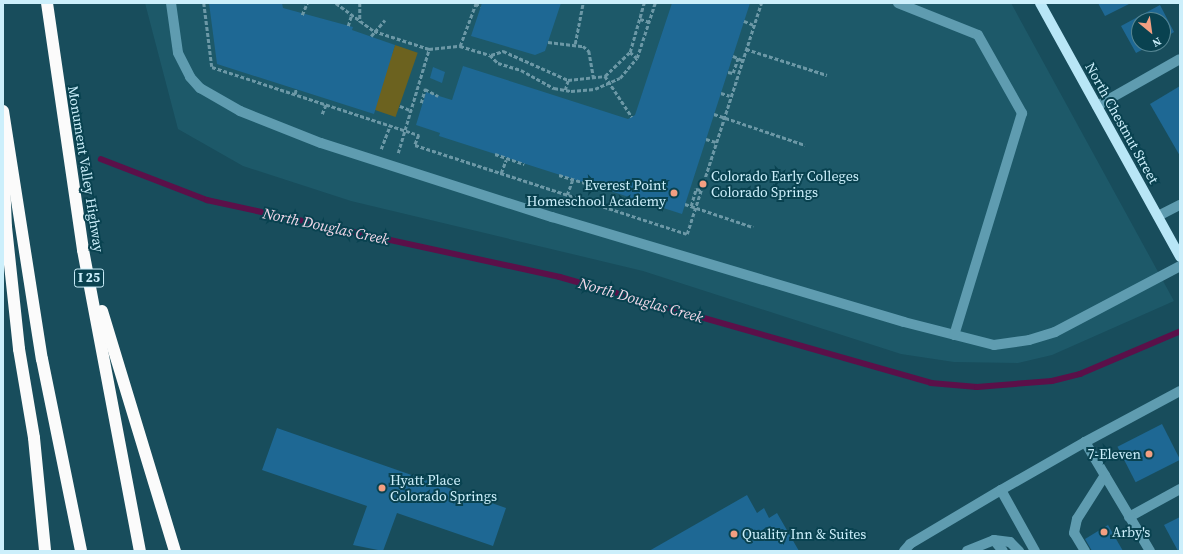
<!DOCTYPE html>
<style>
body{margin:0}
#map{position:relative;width:1183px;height:554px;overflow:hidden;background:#184d5c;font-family:"Source Serif 4",serif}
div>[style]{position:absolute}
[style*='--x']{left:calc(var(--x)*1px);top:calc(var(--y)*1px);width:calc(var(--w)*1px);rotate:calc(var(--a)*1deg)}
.built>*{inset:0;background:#1d5969}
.green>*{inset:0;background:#6c621f;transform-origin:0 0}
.stream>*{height:5.5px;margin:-2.75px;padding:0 2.75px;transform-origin:2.75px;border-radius:2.75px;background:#5b1049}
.building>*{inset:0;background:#1e6894;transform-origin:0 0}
.path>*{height:2.5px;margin-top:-1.25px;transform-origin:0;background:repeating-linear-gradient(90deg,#6c98a6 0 4px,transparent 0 6px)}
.minor>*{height:10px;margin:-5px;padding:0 5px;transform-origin:5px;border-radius:5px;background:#5f9cb0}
.major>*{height:10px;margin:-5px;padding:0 5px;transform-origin:5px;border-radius:5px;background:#b8e6f6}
.highway>*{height:12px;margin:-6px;padding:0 6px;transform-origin:6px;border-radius:6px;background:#fbfbfb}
.dots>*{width:11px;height:11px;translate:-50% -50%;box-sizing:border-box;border:2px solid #094250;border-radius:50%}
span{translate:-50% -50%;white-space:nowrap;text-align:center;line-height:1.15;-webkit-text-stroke:4px #094250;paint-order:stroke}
.shield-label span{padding:1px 3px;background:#094250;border:1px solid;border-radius:3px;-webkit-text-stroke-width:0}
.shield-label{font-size:13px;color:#cceffb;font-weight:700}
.street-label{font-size:14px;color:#cceffb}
.poi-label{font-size:14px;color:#cceffb}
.left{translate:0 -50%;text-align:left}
.right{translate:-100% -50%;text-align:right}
.water-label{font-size:15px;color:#f5daeb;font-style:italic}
.frame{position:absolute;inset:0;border:4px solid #cceffb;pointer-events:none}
.north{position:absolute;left:1131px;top:12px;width:40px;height:40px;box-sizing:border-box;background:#094250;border:1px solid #578794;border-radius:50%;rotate:151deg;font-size:11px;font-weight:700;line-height:16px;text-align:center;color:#cceffb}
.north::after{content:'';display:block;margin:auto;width:14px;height:18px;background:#f39f82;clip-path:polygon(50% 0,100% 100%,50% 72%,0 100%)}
</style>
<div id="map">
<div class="built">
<div style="clip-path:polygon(145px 3px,1011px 3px,1174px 301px,1052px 355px,1018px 363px,954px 362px,901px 354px,643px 271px,351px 201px,243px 166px,178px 129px)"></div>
</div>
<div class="green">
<div style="left:395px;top:45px;width:24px;height:68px;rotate:19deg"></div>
</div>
<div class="stream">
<div style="--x:101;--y:159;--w:114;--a:21.1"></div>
<div style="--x:207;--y:200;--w:361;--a:12.3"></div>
<div style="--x:560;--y:277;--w:386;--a:15.9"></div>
<div style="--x:931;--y:383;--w:46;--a:5"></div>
<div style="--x:977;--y:387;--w:75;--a:-4.6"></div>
<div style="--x:1052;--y:381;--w:29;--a:-14"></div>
<div style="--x:1080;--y:374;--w:108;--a:-23"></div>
</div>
<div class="building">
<div style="clip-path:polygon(209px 3px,282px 3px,283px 8px,353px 27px,352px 30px,395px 45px,374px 114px,217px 64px)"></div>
<div style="clip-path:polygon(482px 3px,561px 3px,545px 51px,535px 55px,471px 36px)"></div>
<div style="clip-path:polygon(672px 3px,750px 3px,682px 214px,439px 136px,440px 133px,416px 125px,426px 92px,452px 100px,463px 66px,628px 119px,635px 115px)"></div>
<div style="clip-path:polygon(1098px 3px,1131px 3px,1105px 16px)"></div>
<div style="clip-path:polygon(1160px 5px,1174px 32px,1163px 39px,1163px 20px,1139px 20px,1139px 44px,1153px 44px,1136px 53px,1121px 26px)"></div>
<div style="clip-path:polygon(433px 67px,445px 72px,442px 83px,430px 78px)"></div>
<div style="clip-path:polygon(1180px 86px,1180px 156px,1150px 104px)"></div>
<div style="left:1162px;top:424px;width:40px;height:50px;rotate:63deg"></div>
<div style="clip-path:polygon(277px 428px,506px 508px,493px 546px,397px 513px,383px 551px,353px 545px,367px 506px,262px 470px)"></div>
<div style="clip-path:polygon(747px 495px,757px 513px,764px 508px,769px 518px,777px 513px,799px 551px,649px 551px)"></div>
<div style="clip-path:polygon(1180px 517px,1180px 551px,1178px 551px,1164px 525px)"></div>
<div style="clip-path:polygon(1108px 525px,1123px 551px,1092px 551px,1085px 539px)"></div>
</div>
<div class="path">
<div style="--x:204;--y:3;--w:64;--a:82.9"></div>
<div style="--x:212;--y:67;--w:218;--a:18.2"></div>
<div style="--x:419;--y:135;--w:11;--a:112"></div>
<div style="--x:415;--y:145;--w:286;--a:18.1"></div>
<div style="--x:687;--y:234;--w:243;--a:-72.2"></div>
<div style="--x:314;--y:3;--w:11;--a:0"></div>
<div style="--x:336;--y:3;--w:47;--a:36.4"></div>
<div style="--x:374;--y:31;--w:58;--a:18.1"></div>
<div style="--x:360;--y:3;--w:19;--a:90"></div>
<div style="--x:475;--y:4;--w:6;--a:18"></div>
<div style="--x:302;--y:15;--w:13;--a:-67"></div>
<div style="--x:640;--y:19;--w:10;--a:17"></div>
<div style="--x:744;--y:21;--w:11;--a:22"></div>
<div style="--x:348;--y:26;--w:10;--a:-73"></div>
<div style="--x:371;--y:36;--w:21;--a:-49"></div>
<div style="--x:548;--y:42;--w:35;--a:7"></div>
<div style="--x:583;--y:46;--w:8;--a:40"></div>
<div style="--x:589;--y:51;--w:27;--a:80"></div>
<div style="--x:575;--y:44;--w:42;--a:-79"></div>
<div style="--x:460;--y:46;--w:46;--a:-69.6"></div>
<div style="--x:746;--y:49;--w:85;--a:17.8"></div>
<div style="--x:630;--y:52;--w:9;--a:41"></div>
<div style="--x:491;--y:55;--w:13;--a:-18"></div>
<div style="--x:503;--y:51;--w:71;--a:24"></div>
<div style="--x:568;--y:80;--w:37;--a:-6"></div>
<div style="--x:605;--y:76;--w:35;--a:-44"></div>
<div style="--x:630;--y:52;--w:51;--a:-74.1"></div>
<div style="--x:733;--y:56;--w:10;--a:24"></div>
<div style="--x:728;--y:72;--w:5;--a:11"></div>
<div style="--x:733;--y:73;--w:16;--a:-72"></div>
<div style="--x:605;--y:76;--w:49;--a:56.6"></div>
<div style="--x:565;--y:90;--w:10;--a:-73"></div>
<div style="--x:721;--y:93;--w:9;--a:18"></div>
<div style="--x:295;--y:94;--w:5;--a:-79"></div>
<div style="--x:421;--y:103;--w:15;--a:-74"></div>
<div style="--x:425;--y:89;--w:15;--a:28"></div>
<div style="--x:400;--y:106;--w:11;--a:22"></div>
<div style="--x:322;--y:114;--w:11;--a:-68"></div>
<div style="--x:714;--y:114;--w:96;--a:18.8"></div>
<div style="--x:706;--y:139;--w:10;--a:17"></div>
<div style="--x:381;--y:149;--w:26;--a:-69"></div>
<div style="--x:398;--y:153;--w:109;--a:-73.4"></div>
<div style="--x:429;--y:49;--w:31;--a:-6"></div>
<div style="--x:460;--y:46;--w:31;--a:17"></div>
<div style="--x:490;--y:55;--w:11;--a:45"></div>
<div style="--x:498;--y:63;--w:24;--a:17"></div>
<div style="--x:521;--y:70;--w:38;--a:29"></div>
<div style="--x:554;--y:88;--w:17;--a:10"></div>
<div style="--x:571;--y:91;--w:24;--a:-5"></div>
<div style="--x:595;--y:89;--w:27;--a:-24"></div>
<div style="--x:620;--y:78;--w:26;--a:-50"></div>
<div style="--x:637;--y:58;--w:58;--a:-71.9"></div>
<div style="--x:495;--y:154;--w:31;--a:19"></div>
<div style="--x:501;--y:173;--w:14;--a:-69"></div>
<div style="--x:559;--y:175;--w:38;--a:17"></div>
<div style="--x:567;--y:195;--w:15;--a:-70"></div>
<div style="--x:685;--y:204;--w:72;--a:18.7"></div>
<div style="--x:691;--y:206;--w:18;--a:-74"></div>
<div style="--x:696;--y:189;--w:5;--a:11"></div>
</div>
<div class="minor">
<div style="--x:171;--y:3;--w:50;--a:82"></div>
<div style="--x:178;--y:53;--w:27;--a:63"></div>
<div style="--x:190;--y:77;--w:15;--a:48"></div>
<div style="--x:200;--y:88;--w:46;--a:29.9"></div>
<div style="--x:240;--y:111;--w:87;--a:21.6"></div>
<div style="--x:321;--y:143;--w:243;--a:17.8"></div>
<div style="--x:552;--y:217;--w:367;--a:16.6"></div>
<div style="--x:904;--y:322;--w:93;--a:14.3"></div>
<div style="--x:994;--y:345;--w:35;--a:-8"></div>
<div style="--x:1029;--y:340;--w:27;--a:-17"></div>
<div style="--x:1055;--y:332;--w:141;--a:-27.8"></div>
<div style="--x:898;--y:3;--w:86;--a:21.8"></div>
<div style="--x:978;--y:35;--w:90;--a:60.6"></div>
<div style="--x:1022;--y:113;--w:232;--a:107"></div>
<div style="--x:1097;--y:106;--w:95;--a:-29.5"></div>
<div style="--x:1158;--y:216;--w:25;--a:-27"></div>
<div style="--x:1001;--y:490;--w:97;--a:-29.7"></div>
<div style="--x:1129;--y:517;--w:58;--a:-28.8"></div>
<div style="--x:994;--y:540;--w:14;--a:51"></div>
<div style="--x:904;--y:551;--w:9;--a:-49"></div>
<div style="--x:910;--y:544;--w:106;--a:-30.7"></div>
<div style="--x:1001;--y:490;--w:70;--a:60.9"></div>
<div style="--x:967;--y:551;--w:29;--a:-22"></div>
<div style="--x:994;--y:540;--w:16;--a:7"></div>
<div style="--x:1010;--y:542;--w:13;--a:45"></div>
<div style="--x:1085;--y:551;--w:21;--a:-121"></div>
<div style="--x:1074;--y:533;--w:14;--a:-78"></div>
<div style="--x:1077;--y:519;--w:52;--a:-57.5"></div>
<div style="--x:1150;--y:551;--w:127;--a:-120.8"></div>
<div style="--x:1085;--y:442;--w:108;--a:-28.2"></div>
</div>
<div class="major">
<div style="--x:1040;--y:3;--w:290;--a:61.1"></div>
</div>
<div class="highway">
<div style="--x:47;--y:3;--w:250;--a:81.7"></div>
<div style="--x:83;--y:250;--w:306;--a:79.3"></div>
<div style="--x:3;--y:111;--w:251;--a:81.1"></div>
<div style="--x:42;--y:359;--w:196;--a:78.5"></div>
<div style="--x:3;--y:156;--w:71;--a:87.6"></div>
<div style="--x:6;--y:227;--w:123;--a:83.9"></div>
<div style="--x:19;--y:349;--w:90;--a:80.4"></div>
<div style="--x:34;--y:438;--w:114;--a:84.4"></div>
<div style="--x:102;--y:311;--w:251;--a:73.1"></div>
</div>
<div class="dots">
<div style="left:703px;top:184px;background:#f39f82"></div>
<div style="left:674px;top:193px;background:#f39f82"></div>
<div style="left:1149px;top:454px;background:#f39f82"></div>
<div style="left:382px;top:488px;background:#f39f82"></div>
<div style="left:1104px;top:532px;background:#f39f82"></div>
<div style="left:734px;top:534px;background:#f39f82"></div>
</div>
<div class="shield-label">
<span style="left:89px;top:278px">I 25</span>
</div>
<div class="street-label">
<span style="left:1122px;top:123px;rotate:61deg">North Chestnut Street</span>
<span style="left:86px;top:169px;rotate:81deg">Monument Valley Highway</span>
</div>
<div class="poi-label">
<span class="left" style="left:711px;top:184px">Colorado Early Colleges<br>Colorado Springs</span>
<span class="right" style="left:666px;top:193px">Everest Point<br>Homeschool Academy</span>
<span class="right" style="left:1141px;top:454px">7-Eleven</span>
<span class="left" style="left:390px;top:488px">Hyatt Place<br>Colorado Springs</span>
<span class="left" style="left:1112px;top:532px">Arby's</span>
<span class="left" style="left:742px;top:534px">Quality Inn &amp; Suites</span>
</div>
<div class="water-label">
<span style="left:326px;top:226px;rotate:12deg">North Douglas Creek</span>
<span style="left:641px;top:300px;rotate:16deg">North Douglas Creek</span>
</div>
<div class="frame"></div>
<div class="north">N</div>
</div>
